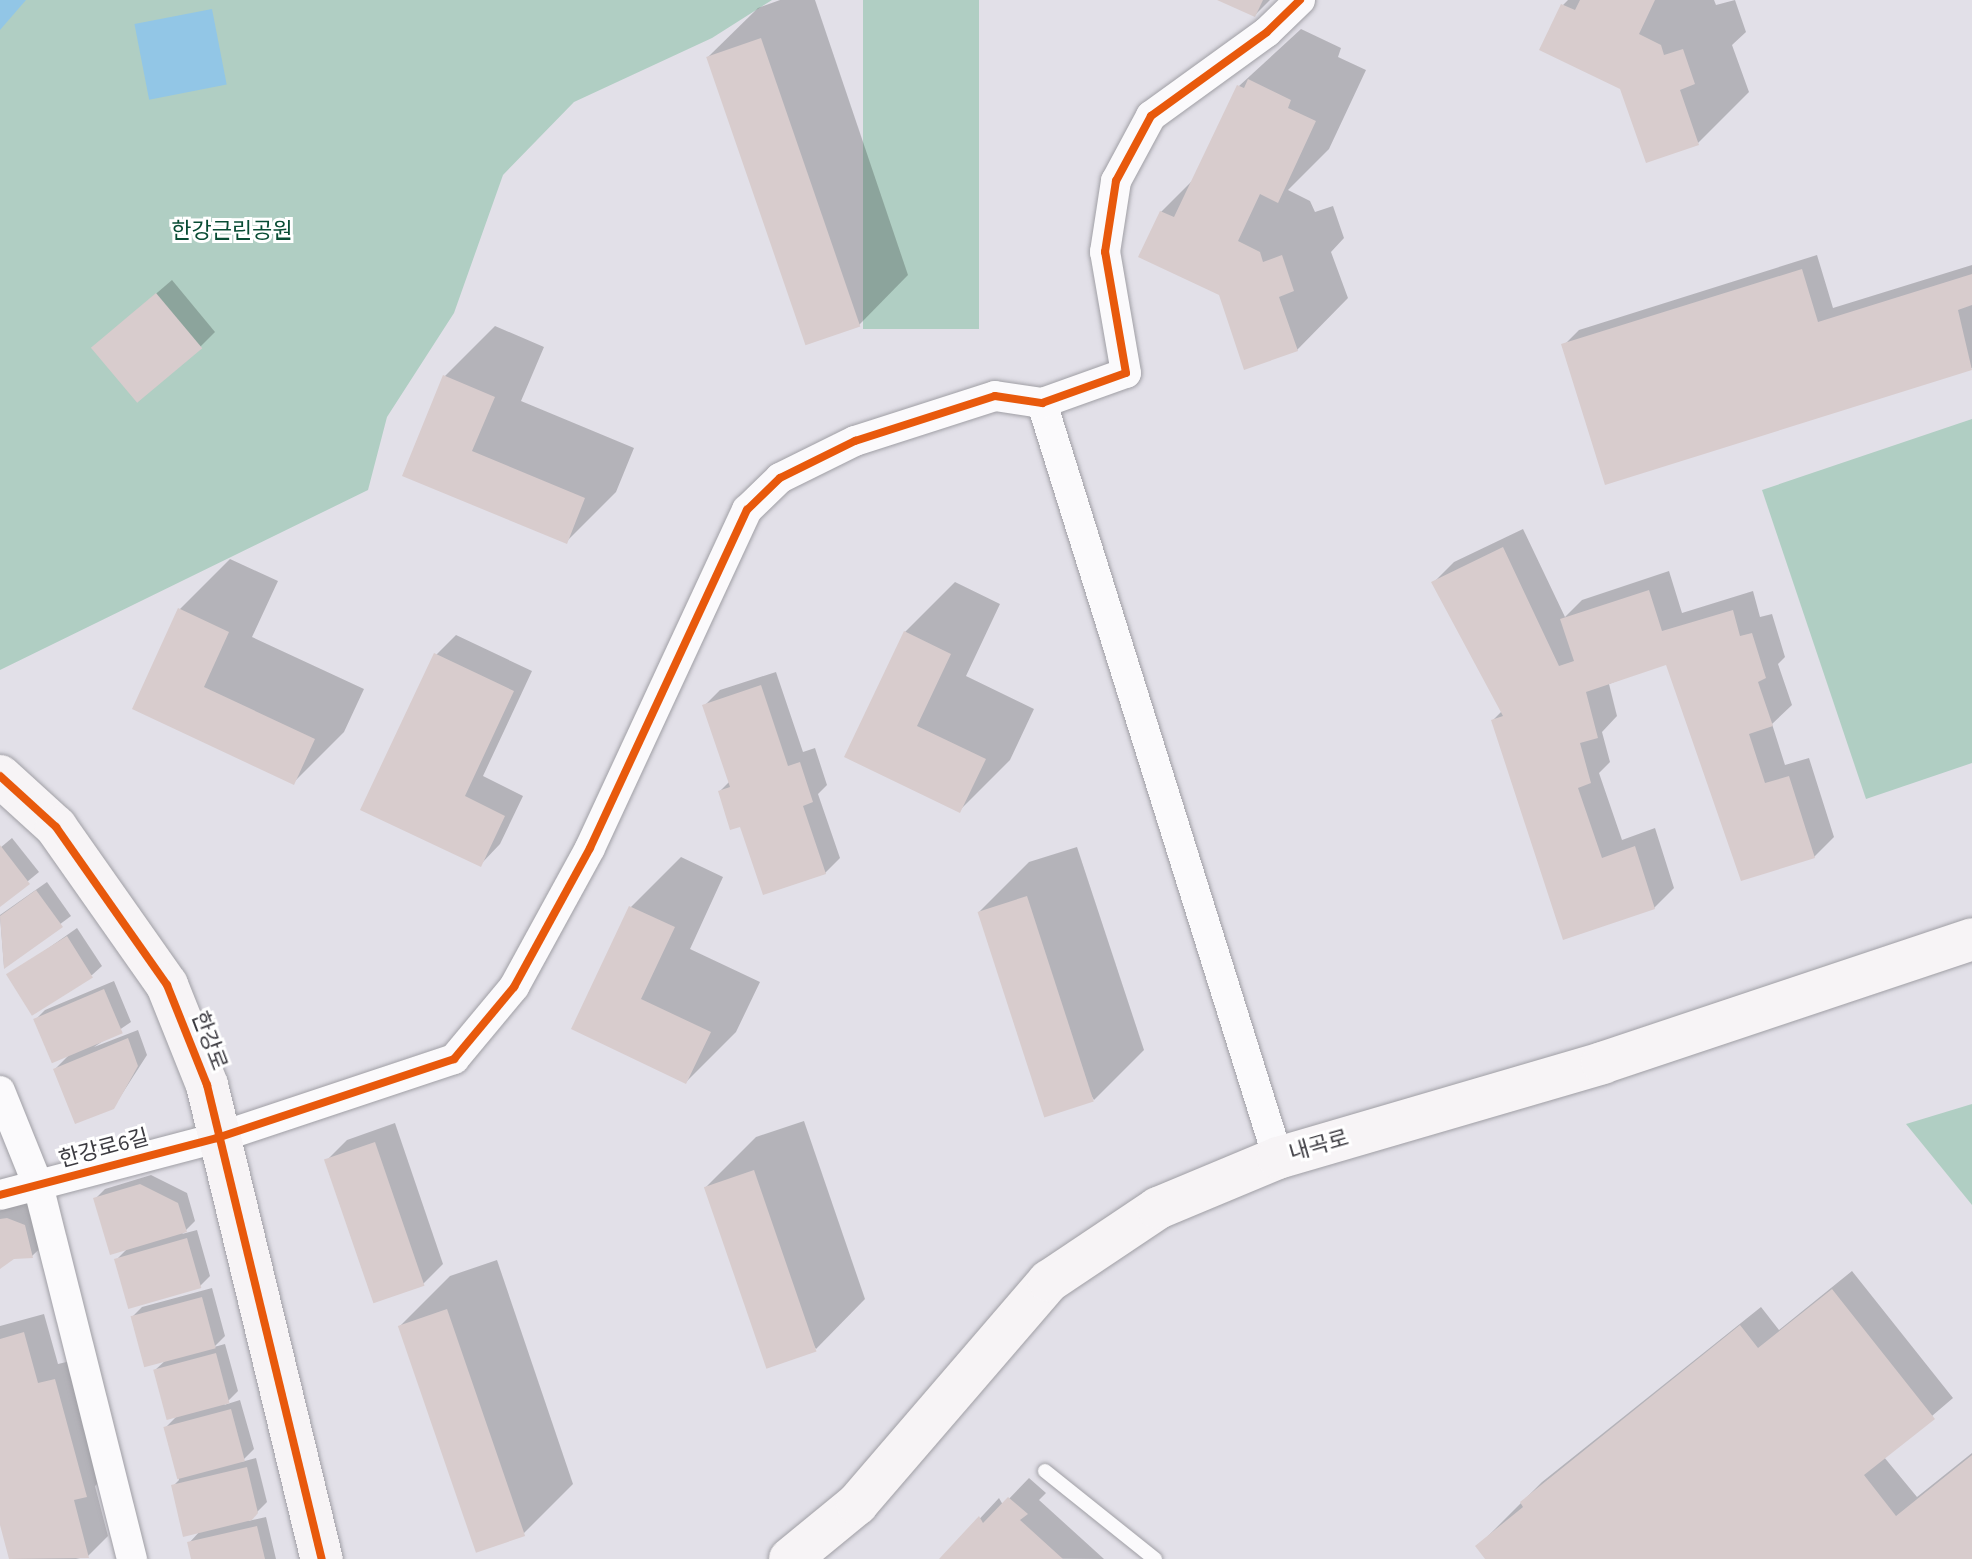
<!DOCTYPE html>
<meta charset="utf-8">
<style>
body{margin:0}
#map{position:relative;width:1972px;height:1559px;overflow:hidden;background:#e2e0e8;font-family:"Source Sans 3","Noto Sans KR",sans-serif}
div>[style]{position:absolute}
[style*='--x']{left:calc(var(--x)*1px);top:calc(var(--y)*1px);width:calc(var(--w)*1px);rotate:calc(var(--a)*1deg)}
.green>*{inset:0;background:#b0cec3;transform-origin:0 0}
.water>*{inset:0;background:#92c6e6;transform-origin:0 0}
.shadow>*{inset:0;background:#0003}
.building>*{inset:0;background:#d8cccd;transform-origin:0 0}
.roads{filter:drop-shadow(0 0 2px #a09fa5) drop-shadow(0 0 2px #a09fa5)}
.lane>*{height:14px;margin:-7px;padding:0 7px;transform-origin:7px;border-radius:7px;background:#fbfafc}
.street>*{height:30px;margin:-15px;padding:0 15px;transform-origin:15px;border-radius:15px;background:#fbfafc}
.secondary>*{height:42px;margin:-21px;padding:0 21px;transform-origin:21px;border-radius:21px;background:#f7f4f6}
.cycleway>*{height:8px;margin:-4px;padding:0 4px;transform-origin:4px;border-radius:4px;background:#e8590c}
span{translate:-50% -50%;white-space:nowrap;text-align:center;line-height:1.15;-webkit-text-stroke:6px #fff;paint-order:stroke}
.park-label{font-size:22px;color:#084c34}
.street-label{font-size:22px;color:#3c3b41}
</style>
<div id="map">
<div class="green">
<div style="clip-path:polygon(0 0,772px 0,712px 38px,574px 102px,503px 175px,454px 313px,387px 417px,368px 490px,0 670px)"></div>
<div style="left:863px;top:0;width:116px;height:329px"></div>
<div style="clip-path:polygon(1972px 419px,1972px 763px,1866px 799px,1762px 490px)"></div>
<div style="clip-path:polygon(1972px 1104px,1972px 1205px,1906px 1124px)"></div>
</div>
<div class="water">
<div style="clip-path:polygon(0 0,26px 0,0 30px)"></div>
<div style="left:212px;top:9px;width:77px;height:79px;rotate:79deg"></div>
</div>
<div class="shadow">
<div style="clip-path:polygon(780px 0,815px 0,908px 275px,859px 325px,708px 57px,758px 8px)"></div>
<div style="clip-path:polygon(1222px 0,1270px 0,1255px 15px)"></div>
<div style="clip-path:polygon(1568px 0,1714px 0,1716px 5px,1735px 0,1746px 32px,1732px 45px,1749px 92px,1698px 143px,1621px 87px,1563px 5px)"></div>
<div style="clip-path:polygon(1301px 29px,1341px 48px,1338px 57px,1366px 70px,1329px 149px,1288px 190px,1310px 201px,1315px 212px,1333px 206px,1344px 238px,1331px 252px,1348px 298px,1297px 350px,1220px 294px,1161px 212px,1195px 178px,1239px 86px)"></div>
<div style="clip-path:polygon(1817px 255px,1833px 308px,1972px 265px,1972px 368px,1606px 482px,1564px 345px,1579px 330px)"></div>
<div style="clip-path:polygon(172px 280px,215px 332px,200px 347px,94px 347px)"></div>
<div style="clip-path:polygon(495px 326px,544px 347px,521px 401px,634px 448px,616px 492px,566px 542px,404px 474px,445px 376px)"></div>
<div style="clip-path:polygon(1523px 529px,1565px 617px,1582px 600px,1669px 571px,1682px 613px,1753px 591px,1760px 617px,1772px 614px,1785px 657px,1778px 664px,1792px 705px,1772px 724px,1785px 765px,1809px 758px,1834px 837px,1814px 857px,1667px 662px,1609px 684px,1617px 716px,1602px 732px,1610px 762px,1599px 773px,1622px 840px,1655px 828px,1674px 888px,1654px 908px,1564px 937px,1493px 720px,1502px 711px,1434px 582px,1454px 562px)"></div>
<div style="clip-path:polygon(230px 559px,278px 581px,252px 637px,364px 689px,344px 732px,294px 782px,134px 708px,180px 609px)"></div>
<div style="clip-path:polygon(955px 582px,1000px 604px,966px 676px,1034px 709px,1010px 760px,960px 810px,847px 756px,905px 632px)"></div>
<div style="clip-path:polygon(456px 635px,532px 671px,483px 776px,523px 796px,500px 844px,481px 864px,363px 809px,436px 655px)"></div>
<div style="clip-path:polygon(776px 672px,803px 752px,815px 748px,827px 785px,818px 794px,840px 858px,825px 873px,741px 825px,720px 791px,730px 781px,705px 705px,720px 690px)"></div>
<div style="clip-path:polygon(12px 838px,39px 872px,0 904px,0 848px)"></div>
<div style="clip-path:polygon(1077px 847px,1144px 1050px,1094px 1100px,979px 912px,1029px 862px)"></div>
<div style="clip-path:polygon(681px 857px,723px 877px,690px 949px,760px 982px,736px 1032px,686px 1082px,573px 1028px,631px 907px)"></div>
<div style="clip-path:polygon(47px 882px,71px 916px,4px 966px,0 915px)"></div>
<div style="clip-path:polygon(77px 928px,102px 966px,92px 975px,9px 976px)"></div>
<div style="clip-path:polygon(114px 981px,131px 1022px,94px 1047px,138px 1030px,147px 1055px,113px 1108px,55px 1069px,70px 1054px,35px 1020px,45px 1010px)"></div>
<div style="clip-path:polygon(804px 1121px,865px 1299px,816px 1349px,706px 1187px,756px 1137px)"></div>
<div style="clip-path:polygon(395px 1123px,443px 1264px,423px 1284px,327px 1160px,347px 1140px)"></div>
<div style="clip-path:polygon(151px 1175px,187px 1193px,195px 1221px,182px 1234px,197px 1230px,210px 1276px,200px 1286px,116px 1260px,128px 1248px,95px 1199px,105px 1189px)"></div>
<div style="clip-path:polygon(28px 1199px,52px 1237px,32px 1256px,13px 1257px,0 1267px,0 1206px)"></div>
<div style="clip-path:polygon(497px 1260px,573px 1484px,523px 1534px,400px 1326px,450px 1276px)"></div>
<div style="clip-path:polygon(1852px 1271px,1953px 1398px,1884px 1457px,1917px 1497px,1972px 1453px,1972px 1559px,1488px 1559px,1478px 1546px,1542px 1482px,1761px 1307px,1779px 1330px)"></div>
<div style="clip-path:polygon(212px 1288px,225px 1336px,214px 1347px,225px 1344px,238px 1391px,224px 1405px,240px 1400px,254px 1449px,241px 1462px,256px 1458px,267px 1502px,248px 1521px,266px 1517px,276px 1559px,193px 1559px,189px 1543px,201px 1530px,173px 1486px,179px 1480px,165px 1428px,179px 1414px,155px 1370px,166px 1360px,132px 1317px,142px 1307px)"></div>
<div style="clip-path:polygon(44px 1314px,58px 1364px,75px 1360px,106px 1475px,95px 1486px,108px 1536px,88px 1556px,76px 1559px,11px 1559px,0 1518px,0 1326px)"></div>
<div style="clip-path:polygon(1029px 1478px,1046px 1493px,1039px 1500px,1104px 1559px,943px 1558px,999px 1498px,1003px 1505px)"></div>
</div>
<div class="building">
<div style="clip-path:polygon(1217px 0,1263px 0,1255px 17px)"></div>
<div style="clip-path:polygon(1580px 0,1655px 0,1639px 34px,1661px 45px,1664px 55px,1683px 49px,1695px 84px,1680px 90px,1699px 145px,1646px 163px,1620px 89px,1539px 50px,1561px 4px,1575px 10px)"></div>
<div style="left:761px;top:38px;width:305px;height:58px;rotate:71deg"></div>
<div style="clip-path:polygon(1248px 79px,1291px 100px,1288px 108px,1316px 121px,1278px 203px,1260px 194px,1238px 241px,1260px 252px,1263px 262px,1282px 255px,1294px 291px,1279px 297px,1298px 351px,1244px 370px,1219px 295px,1138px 257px,1160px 211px,1174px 217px,1237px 85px,1244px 88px)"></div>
<div style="clip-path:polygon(1802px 269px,1818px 322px,1972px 274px,1972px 305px,1958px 310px,1972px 370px,1605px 485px,1561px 344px)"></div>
<div style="left:156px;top:293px;width:72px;height:85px;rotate:50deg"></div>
<div style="clip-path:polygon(443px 375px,495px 397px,472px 451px,585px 498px,567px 544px,402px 476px)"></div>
<div style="clip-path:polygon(1503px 547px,1559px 666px,1574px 661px,1560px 619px,1649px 590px,1662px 631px,1733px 610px,1740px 636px,1752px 633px,1766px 678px,1758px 682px,1773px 726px,1749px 734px,1765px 783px,1789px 776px,1815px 858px,1741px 881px,1666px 665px,1586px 692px,1598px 738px,1580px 743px,1591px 783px,1578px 788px,1602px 858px,1635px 846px,1655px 909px,1563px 940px,1491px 720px,1503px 716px,1431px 582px)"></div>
<div style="clip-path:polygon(178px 608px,229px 632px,204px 687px,315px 739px,294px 785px,132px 709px)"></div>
<div style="clip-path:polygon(904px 631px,951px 654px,917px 726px,986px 759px,960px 813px,844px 757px)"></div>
<div style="clip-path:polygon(434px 653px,514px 691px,465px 796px,505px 816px,481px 867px,360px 810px)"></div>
<div style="clip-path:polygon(761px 685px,788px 766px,800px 762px,813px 802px,803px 806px,826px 874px,763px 895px,740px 827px,730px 830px,718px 791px,730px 787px,702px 705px)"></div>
<div style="clip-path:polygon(0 845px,30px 884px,0 907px)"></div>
<div style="clip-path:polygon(36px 890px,63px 927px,4px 969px,0 916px)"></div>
<div style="left:1027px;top:896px;width:216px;height:52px;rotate:72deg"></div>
<div style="clip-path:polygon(629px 906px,675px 927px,641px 999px,711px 1032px,686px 1084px,571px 1029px)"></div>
<div style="left:67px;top:936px;width:49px;height:72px;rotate:58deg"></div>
<div style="left:104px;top:989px;width:48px;height:77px;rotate:67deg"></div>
<div style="clip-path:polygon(128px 1038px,138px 1066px,114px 1109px,75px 1124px,53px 1069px)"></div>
<div style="left:375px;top:1142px;width:152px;height:54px;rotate:71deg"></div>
<div style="left:754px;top:1170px;width:192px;height:53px;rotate:71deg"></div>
<div style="clip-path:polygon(140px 1184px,178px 1203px,187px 1232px,110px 1255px,93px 1198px)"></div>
<div style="clip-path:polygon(7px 1218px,25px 1225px,33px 1258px,14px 1259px,0 1269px,0 1219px)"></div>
<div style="left:187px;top:1238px;width:52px;height:76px;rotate:74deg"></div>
<div style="clip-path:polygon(1832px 1289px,1935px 1419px,1864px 1475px,1896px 1516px,1972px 1455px,1972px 1559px,1485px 1559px,1475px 1546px,1523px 1507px,1520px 1502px,1740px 1325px,1758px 1348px)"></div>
<div style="left:202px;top:1297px;width:53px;height:74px;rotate:75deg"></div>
<div style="left:447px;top:1309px;width:240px;height:52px;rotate:71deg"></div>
<div style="clip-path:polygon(24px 1332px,38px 1383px,55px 1379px,87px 1497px,74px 1500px,89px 1558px,9px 1559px,0 1525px,0 1339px)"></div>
<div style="left:216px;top:1353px;width:52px;height:65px;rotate:75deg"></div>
<div style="left:231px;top:1409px;width:54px;height:70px;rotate:75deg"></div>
<div style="clip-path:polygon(247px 1467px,258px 1513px,252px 1520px,183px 1537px,171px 1485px)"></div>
<div style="clip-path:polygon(1008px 1497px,1028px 1514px,1020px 1520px,1063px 1559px,939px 1559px,979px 1516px,983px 1523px)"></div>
<div style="clip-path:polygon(257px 1526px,265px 1559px,191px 1559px,187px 1542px)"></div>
</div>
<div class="roads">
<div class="lane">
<div style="--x:1045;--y:1471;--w:141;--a:38.7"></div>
</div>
<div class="street">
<div style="--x:1042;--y:403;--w:791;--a:72.64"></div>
<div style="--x:0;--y:1091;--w:101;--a:68"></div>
<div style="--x:38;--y:1185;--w:386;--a:75.9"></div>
<div style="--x:0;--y:1195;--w:224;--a:-14.7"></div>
<div style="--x:217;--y:1138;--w:250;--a:-18.4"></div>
<div style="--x:454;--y:1059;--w:94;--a:-50.2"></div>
<div style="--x:514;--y:987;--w:158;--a:-61.3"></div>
<div style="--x:590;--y:848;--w:373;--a:-65.1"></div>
<div style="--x:747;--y:510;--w:46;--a:-44.1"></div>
<div style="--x:780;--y:478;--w:84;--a:-26.3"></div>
<div style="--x:855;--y:441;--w:147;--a:-17.8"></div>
<div style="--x:995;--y:396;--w:48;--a:8.5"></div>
<div style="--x:1042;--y:403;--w:89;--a:-19.7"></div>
<div style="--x:1126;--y:373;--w:123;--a:-99.8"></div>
<div style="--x:1105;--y:252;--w:72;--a:-81.2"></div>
<div style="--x:1116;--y:181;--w:74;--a:-61.7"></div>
<div style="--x:1151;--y:116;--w:143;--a:-35.9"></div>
<div style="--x:1267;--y:32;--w:46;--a:-44.1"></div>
</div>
<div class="secondary">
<div style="--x:0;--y:776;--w:76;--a:42.3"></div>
<div style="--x:56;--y:827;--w:193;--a:54.9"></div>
<div style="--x:167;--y:985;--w:108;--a:68.2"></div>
<div style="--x:207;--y:1085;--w:488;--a:76.4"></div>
<div style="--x:790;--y:1559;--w:87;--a:-39.4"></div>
<div style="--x:857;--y:1504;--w:294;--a:-49.3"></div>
<div style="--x:1049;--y:1281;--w:131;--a:-33.8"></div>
<div style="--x:1158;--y:1208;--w:130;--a:-22.6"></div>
<div style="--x:1278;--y:1158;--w:338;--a:-16.3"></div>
<div style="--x:1602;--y:1063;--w:390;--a:-18.5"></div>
</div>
</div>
<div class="cycleway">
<div style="--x:0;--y:776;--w:76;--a:42.3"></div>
<div style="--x:56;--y:827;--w:193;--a:54.9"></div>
<div style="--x:167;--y:985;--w:108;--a:68.2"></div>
<div style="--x:207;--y:1085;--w:488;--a:76.4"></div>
<div style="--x:0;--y:1195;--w:224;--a:-14.7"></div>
<div style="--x:217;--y:1138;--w:250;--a:-18.4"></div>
<div style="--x:454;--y:1059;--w:94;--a:-50.2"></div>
<div style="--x:514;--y:987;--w:158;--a:-61.3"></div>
<div style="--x:590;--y:848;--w:373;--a:-65.1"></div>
<div style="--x:747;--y:510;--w:46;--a:-44.1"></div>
<div style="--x:780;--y:478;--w:84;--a:-26.3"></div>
<div style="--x:855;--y:441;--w:147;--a:-17.8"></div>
<div style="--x:995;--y:396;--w:48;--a:8.5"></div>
<div style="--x:1042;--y:403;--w:89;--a:-19.7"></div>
<div style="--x:1126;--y:373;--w:123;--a:-99.8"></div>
<div style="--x:1105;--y:252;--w:72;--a:-81.2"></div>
<div style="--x:1116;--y:181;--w:74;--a:-61.7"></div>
<div style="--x:1151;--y:116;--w:143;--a:-35.9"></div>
<div style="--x:1267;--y:32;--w:46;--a:-44.1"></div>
</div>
<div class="park-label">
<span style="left:232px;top:232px">한강근린공원</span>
</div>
<div class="street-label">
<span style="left:209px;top:1041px;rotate:69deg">한강로</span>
<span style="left:1319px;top:1146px;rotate:-16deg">내곡로</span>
<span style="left:104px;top:1149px;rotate:-15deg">한강로6길</span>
</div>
</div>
